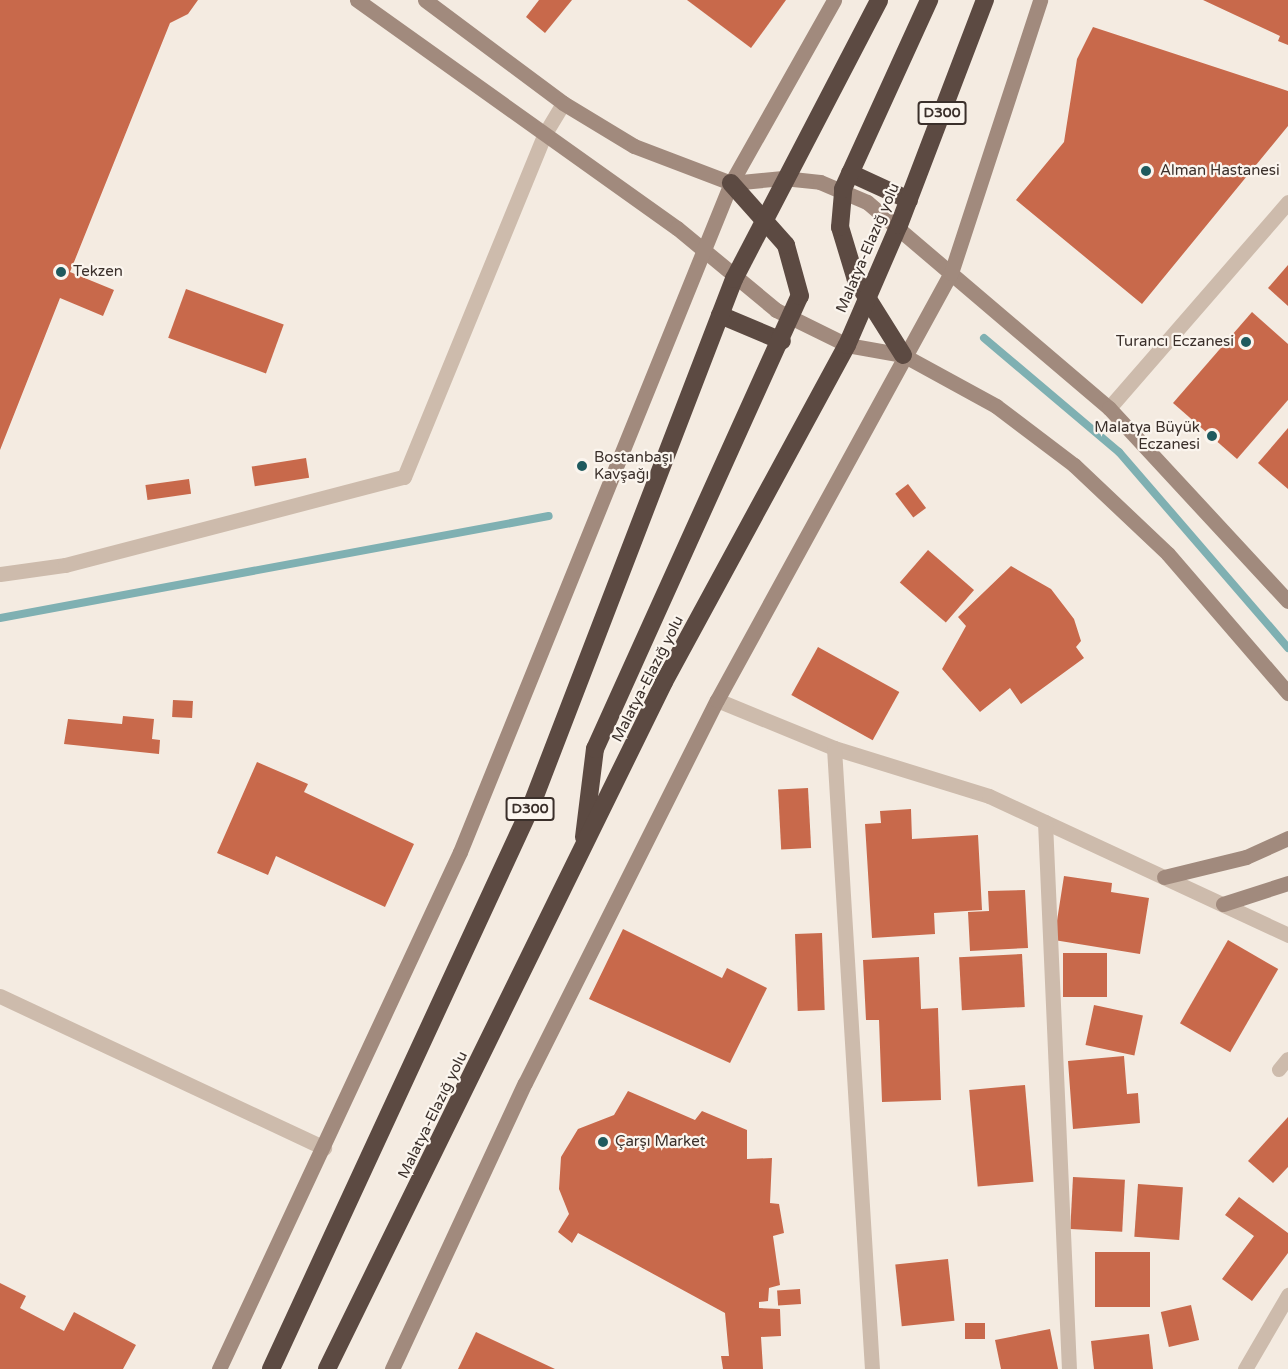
<!DOCTYPE html>
<meta charset="utf-8">
<style>
body{margin:0}
#map{position:relative;width:1288px;height:1369px;overflow:hidden;background:#f4ebe1;font-family:"Varela Round",sans-serif}
div>[style]{position:absolute}
[style*='--x']{left:calc(var(--x)*1px);top:calc(var(--y)*1px);width:calc(var(--w)*1px);rotate:calc(var(--a)*1deg)}
.stream>*{height:8px;margin:-4px;padding:0 4px;transform-origin:4px;border-radius:4px;background:#7fb0b2}
.building>*{inset:0;background:#c8694b;transform-origin:0 0}
.lane>*{height:14px;margin:-7px;padding:0 7px;transform-origin:7px;border-radius:7px;background:#cdbbac}
.street>*{height:15px;margin:-7.5px;padding:0 7.5px;transform-origin:7.5px;border-radius:7.5px;background:#cdbbac}
.secondary>*{height:15px;margin:-7.5px;padding:0 7.5px;transform-origin:7.5px;border-radius:7.5px;background:#a18a7d}
.highway>*{height:18px;margin:-9px;padding:0 9px;transform-origin:9px;border-radius:9px;background:#5c4a42}
.dots>*{width:16px;height:16px;translate:-50% -50%;box-sizing:border-box;border:3px solid #fbf5ee;border-radius:50%}
span{translate:-50% -50%;white-space:nowrap;text-align:center;line-height:1.15;-webkit-text-stroke:4.5px #fbf5ee;paint-order:stroke}
.shield-label span{padding:2px 4px;background:#fbf5ee;border:2px solid;border-radius:4px;-webkit-text-stroke-width:0}
.shield-label{font-size:14px;color:#3b302b;font-weight:700}
.poi-label{font-size:15px;color:#3b302b}
.left{translate:0 -50%;text-align:left}
.right{translate:-100% -50%;text-align:right}
.street-label{font-size:15px;color:#3b302b}
</style>
<div id="map">
<div class="stream">
<div style="--x:984;--y:338;--w:177;--a:40.2"></div>
<div style="--x:1119;--y:452;--w:259;--a:49.2"></div>
<div style="--x:0;--y:618;--w:558;--a:-10.53"></div>
</div>
<div class="building">
<div style="clip-path:polygon(0 0,198px 0,188px 14px,170px 23px,70px 272px,114px 290px,103px 316px,60px 298px,0 450px)"></div>
<div style="clip-path:polygon(539px 0,572px 0,545px 33px,526px 17px)"></div>
<div style="clip-path:polygon(687px 0,786px 0,751px 48px)"></div>
<div style="clip-path:polygon(1203px 0,1288px 0,1288px 45px,1278px 41px,1280px 36px)"></div>
<div style="clip-path:polygon(1093px 27px,1288px 91px,1288px 126px,1142px 304px,1016px 200px,1064px 142px,1077px 59px)"></div>
<div style="clip-path:polygon(1288px 265px,1288px 306px,1268px 288px)"></div>
<div style="left:186px;top:289px;width:104px;height:52px;rotate:20deg"></div>
<div style="clip-path:polygon(1252px 312px,1288px 344px,1288px 400px,1237px 459px,1173px 403px)"></div>
<div style="clip-path:polygon(1288px 428px,1288px 489px,1258px 463px)"></div>
<div style="left:306px;top:458px;width:20px;height:55px;rotate:81deg"></div>
<div style="left:189px;top:479px;width:15px;height:44px;rotate:82deg"></div>
<div style="left:908px;top:484px;width:30px;height:16px;rotate:53deg"></div>
<div style="left:928px;top:550px;width:61px;height:43px;rotate:41deg"></div>
<div style="clip-path:polygon(1011px 566px,1051px 589px,1074px 619px,1081px 641px,1076px 647px,1084px 658px,1021px 704px,1010px 688px,980px 712px,942px 669px,966px 626px,958px 617px)"></div>
<div style="left:818px;top:647px;width:93px;height:55px;rotate:29deg"></div>
<div style="left:173px;top:700px;width:20px;height:17px;rotate:3deg"></div>
<div style="clip-path:polygon(123px 716px,154px 719px,152px 739px,160px 740px,159px 754px,64px 744px,68px 719px,122px 724px)"></div>
<div style="clip-path:polygon(257px 762px,308px 784px,304px 792px,414px 844px,385px 907px,276px 856px,268px 875px,217px 853px)"></div>
<div style="left:808px;top:788px;width:60px;height:30px;rotate:87deg"></div>
<div style="clip-path:polygon(911px 809px,912px 839px,978px 835px,982px 910px,934px 913px,935px 934px,872px 938px,865px 824px,881px 823px,880px 811px)"></div>
<div style="clip-path:polygon(1064px 876px,1112px 883px,1111px 892px,1149px 898px,1140px 954px,1054px 940px)"></div>
<div style="clip-path:polygon(1025px 890px,1028px 948px,970px 951px,968px 912px,989px 911px,988px 891px)"></div>
<div style="clip-path:polygon(623px 929px,722px 978px,727px 968px,767px 988px,730px 1063px,589px 999px)"></div>
<div style="left:822px;top:933px;width:77px;height:27px;rotate:88deg"></div>
<div style="left:1228px;top:940px;width:58px;height:96px;rotate:30deg"></div>
<div style="left:1063px;top:953px;width:44px;height:44px"></div>
<div style="left:1022px;top:954px;width:53px;height:63px;rotate:87deg"></div>
<div style="clip-path:polygon(919px 957px,921px 1009px,938px 1008px,941px 1100px,882px 1102px,879px 1020px,866px 1020px,863px 960px)"></div>
<div style="left:1094px;top:1005px;width:50px;height:41px;rotate:12deg"></div>
<div style="clip-path:polygon(1124px 1056px,1127px 1094px,1138px 1093px,1140px 1123px,1073px 1129px,1068px 1061px)"></div>
<div style="left:1025px;top:1085px;width:97px;height:56px;rotate:85deg"></div>
<div style="clip-path:polygon(628px 1091px,695px 1120px,702px 1111px,747px 1130px,747px 1159px,772px 1158px,770px 1203px,779px 1204px,784px 1233px,773px 1236px,780px 1285px,769px 1288px,768px 1301px,759px 1302px,759px 1308px,780px 1309px,781px 1336px,761px 1337px,763px 1369px,723px 1369px,721px 1356px,729px 1356px,725px 1313px,578px 1233px,572px 1243px,558px 1232px,569px 1214px,559px 1189px,561px 1157px,578px 1129px,614px 1115px)"></div>
<div style="clip-path:polygon(1288px 1117px,1288px 1167px,1273px 1183px,1248px 1161px)"></div>
<div style="left:1073px;top:1177px;width:52px;height:52px;rotate:3deg"></div>
<div style="left:1138px;top:1184px;width:45px;height:53px;rotate:4deg"></div>
<div style="clip-path:polygon(1239px 1197px,1288px 1233px,1288px 1253px,1252px 1301px,1222px 1279px,1254px 1236px,1225px 1215px)"></div>
<div style="left:1095px;top:1252px;width:55px;height:55px"></div>
<div style="left:948px;top:1259px;width:62px;height:53px;rotate:84deg"></div>
<div style="clip-path:polygon(0 1283px,26px 1296px,20px 1308px,64px 1331px,74px 1312px,136px 1345px,123px 1369px,0 1369px)"></div>
<div style="left:800px;top:1289px;width:15px;height:23px;rotate:86deg"></div>
<div style="left:1191px;top:1305px;width:36px;height:31px;rotate:77deg"></div>
<div style="left:965px;top:1323px;width:20px;height:16px"></div>
<div style="clip-path:polygon(1050px 1329px,1058px 1369px,1001px 1369px,995px 1340px)"></div>
<div style="clip-path:polygon(476px 1332px,555px 1369px,458px 1369px)"></div>
<div style="clip-path:polygon(1149px 1334px,1153px 1369px,1094px 1369px,1091px 1341px)"></div>
</div>
<div class="lane">
<div style="--x:1279;--y:1070;--w:14;--a:-51"></div>
</div>
<div class="street">
<div style="--x:1109;--y:408;--w:273;--a:-49"></div>
<div style="--x:0;--y:574;--w:66;--a:-7.9"></div>
<div style="--x:65;--y:565;--w:350;--a:-14.6"></div>
<div style="--x:404;--y:477;--w:370;--a:-67.7"></div>
<div style="--x:544;--y:135;--w:37;--a:-59"></div>
<div style="--x:717;--y:700;--w:126;--a:22.3"></div>
<div style="--x:834;--y:748;--w:162;--a:17.2"></div>
<div style="--x:989;--y:796;--w:330;--a:24.9"></div>
<div style="--x:834;--y:748;--w:622;--a:86.5"></div>
<div style="--x:1045;--y:822;--w:548;--a:87.49"></div>
<div style="--x:0;--y:996;--w:358;--a:25.1"></div>
<div style="--x:1245;--y:1369;--w:86;--a:-59.8"></div>
</div>
<div class="secondary">
<div style="--x:357;--y:0;--w:393;--a:35.5"></div>
<div style="--x:677;--y:228;--w:129;--a:39.6"></div>
<div style="--x:776;--y:310;--w:79;--a:26.2"></div>
<div style="--x:847;--y:345;--w:57;--a:10.1"></div>
<div style="--x:903;--y:355;--w:106;--a:28.7"></div>
<div style="--x:996;--y:406;--w:98;--a:37.1"></div>
<div style="--x:1074;--y:465;--w:129;--a:43.4"></div>
<div style="--x:1168;--y:554;--w:184;--a:49.2"></div>
<div style="--x:425;--y:0;--w:172;--a:36.7"></div>
<div style="--x:563;--y:103;--w:83;--a:31.2"></div>
<div style="--x:634;--y:146;--w:104;--a:20.9"></div>
<div style="--x:731;--y:183;--w:52;--a:-5.5"></div>
<div style="--x:783;--y:178;--w:37;--a:6"></div>
<div style="--x:820;--y:182;--w:51;--a:23.1"></div>
<div style="--x:867;--y:202;--w:318;--a:40.4"></div>
<div style="--x:1109;--y:408;--w:263;--a:47.2"></div>
<div style="--x:1164;--y:877;--w:84;--a:-13.7"></div>
<div style="--x:1246;--y:857;--w:46;--a:-24.3"></div>
<div style="--x:1223;--y:904;--w:68;--a:-17.9"></div>
<div style="--x:219;--y:1369;--w:570;--a:-65.01"></div>
<div style="--x:460;--y:852;--w:722;--a:-67.95"></div>
<div style="--x:731;--y:183;--w:210;--a:-60.6"></div>
<div style="--x:392;--y:1369;--w:315;--a:-65.1"></div>
<div style="--x:525;--y:1083;--w:428;--a:-63.4"></div>
<div style="--x:717;--y:700;--w:487;--a:-61.3"></div>
<div style="--x:951;--y:273;--w:287;--a:-71.9"></div>
</div>
<div class="highway">
<div style="--x:850;--y:173;--w:65;--a:24.6"></div>
<div style="--x:720;--y:315;--w:67;--a:22.8"></div>
<div style="--x:903;--y:355;--w:89;--a:-122.1"></div>
<div style="--x:856;--y:280;--w:55;--a:-106.8"></div>
<div style="--x:840;--y:227;--w:38;--a:-85"></div>
<div style="--x:843;--y:189;--w:208;--a:-65.5"></div>
<div style="--x:584;--y:837;--w:89;--a:-82.9"></div>
<div style="--x:595;--y:749;--w:497;--a:-65.7"></div>
<div style="--x:800;--y:296;--w:53;--a:-105.4"></div>
<div style="--x:786;--y:245;--w:83;--a:-131.6"></div>
<div style="--x:271;--y:1369;--w:617;--a:-65.18"></div>
<div style="--x:530;--y:809;--w:568;--a:-68.95"></div>
<div style="--x:734;--y:279;--w:314;--a:-62.5"></div>
<div style="--x:327;--y:1369;--w:765;--a:-63.87"></div>
<div style="--x:664;--y:682;--w:383;--a:-61.5"></div>
<div style="--x:847;--y:345;--w:131;--a:-66.6"></div>
<div style="--x:899;--y:225;--w:241;--a:-69.1"></div>
</div>
<div class="dots">
<div style="left:1146px;top:171px;background:#1f5a5e"></div>
<div style="left:61px;top:272px;background:#1f5a5e"></div>
<div style="left:1246px;top:342px;background:#1f5a5e"></div>
<div style="left:1212px;top:436px;background:#1f5a5e"></div>
<div style="left:582px;top:466px;background:#1f5a5e"></div>
<div style="left:603px;top:1142px;background:#1f5a5e"></div>
</div>
<div class="shield-label">
<span style="left:942px;top:113px">D300</span>
<span style="left:530px;top:809px">D300</span>
</div>
<div class="poi-label">
<span class="left" style="left:1160px;top:171px">Alman Hastanesi</span>
<span class="left" style="left:73px;top:272px">Tekzen</span>
<span class="right" style="left:1234px;top:342px">Turancı Eczanesi</span>
<span class="right" style="left:1200px;top:436px">Malatya Büyük<br>Eczanesi</span>
<span class="left" style="left:594px;top:466px">Bostanbaşı<br>Kavşağı</span>
<span class="left" style="left:615px;top:1142px">Çarşı Market</span>
</div>
<div class="street-label">
<span style="left:868px;top:248px;rotate:-67deg">Malatya-Elazığ yolu</span>
<span style="left:648px;top:679px;rotate:-63deg">Malatya-Elazığ yolu</span>
<span style="left:433px;top:1115px;rotate:-64deg">Malatya-Elazığ yolu</span>
</div>
</div>
